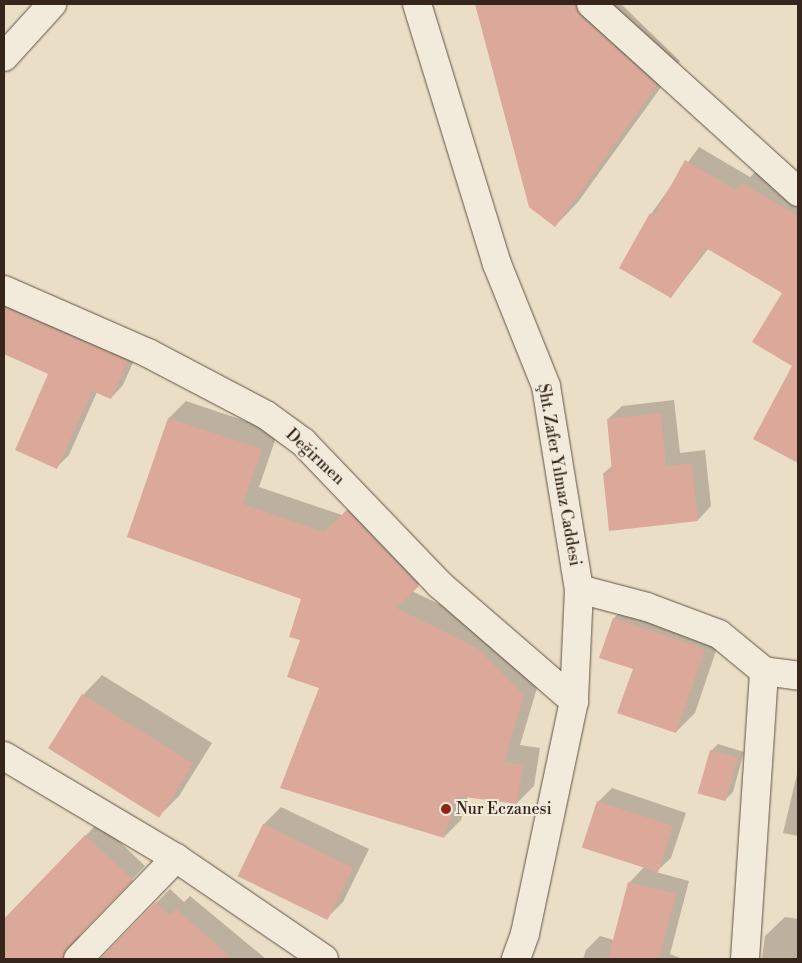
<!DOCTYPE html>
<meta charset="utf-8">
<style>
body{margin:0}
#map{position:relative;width:802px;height:963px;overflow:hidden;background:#ebdec6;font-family:"Libre Bodoni",serif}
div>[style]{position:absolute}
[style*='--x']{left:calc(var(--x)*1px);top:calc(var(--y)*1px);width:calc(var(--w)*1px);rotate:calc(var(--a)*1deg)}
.shadow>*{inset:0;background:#0003}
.building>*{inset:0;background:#dca89a;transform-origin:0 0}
.roads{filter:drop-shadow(0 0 1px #625346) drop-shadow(0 0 1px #625346)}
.street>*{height:28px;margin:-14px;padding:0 14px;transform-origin:14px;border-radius:14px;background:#f2eada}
.secondary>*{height:28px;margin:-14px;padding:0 14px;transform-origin:14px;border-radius:14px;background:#f2eada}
.dots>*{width:14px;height:14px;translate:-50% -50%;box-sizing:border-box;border:2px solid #f2eada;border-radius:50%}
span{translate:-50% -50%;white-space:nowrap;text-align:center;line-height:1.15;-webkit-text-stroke:4px #f2eada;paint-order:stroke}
.street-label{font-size:16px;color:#35251b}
.poi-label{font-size:16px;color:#35251b}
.left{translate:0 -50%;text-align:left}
.frame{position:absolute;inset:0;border:5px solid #35251b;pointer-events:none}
</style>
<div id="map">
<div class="shadow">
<div style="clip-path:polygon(478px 4px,621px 4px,680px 61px,578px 202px,555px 226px)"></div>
<div style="clip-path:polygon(699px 147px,750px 177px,757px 170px,798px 195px,798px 461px,755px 439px,794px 365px,784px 293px,708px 249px,671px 297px,651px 214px)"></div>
<div style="clip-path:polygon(4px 286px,139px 349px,123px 385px,111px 398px,97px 392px,69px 455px,57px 467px,50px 373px,4px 353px)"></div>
<div style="clip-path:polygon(674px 400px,680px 453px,705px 450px,711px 506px,698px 520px,604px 473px,613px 465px,608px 419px,622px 406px)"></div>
<div style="clip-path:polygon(186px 401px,278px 432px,259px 487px,342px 515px,364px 494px,435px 568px,412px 591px,493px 630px,540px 678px,520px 745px,540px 748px,534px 786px,517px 803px,468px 796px,461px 820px,444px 837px,321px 687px,301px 640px,303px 598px,129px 537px,169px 418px)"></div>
<div style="clip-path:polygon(633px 599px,723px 630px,695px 713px,676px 732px,634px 668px,614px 618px)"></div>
<div style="clip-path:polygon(102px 675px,212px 743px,179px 796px,160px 815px,83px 695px)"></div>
<div style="clip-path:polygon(718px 744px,744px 752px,733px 792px,726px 799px,711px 751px)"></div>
<div style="clip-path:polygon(798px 770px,798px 836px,783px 833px)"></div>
<div style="clip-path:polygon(612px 788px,686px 813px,671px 858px,656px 872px,689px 881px,670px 954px,683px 959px,583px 959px,586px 950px,600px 936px,614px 940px,629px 883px,644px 867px,598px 802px)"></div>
<div style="clip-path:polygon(281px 807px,369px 849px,343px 902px,326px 919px,239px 875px,264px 824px)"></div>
<div style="clip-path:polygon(99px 822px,145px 866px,80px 933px,78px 952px,72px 959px,4px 959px,4px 919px)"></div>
<div style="clip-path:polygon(170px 889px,184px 902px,190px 896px,266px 959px,118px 959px,109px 951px)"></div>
<div style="clip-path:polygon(785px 917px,798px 919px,798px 959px,762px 959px,765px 936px)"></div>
</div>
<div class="building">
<div style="clip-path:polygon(475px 4px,576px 4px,580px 16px,657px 85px,555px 227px,529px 207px)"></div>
<div style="clip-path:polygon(685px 160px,736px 190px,742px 183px,798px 216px,798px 463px,753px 439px,792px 366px,752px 342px,782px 293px,706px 248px,671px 298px,619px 268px,650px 213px,654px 216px)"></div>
<div style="clip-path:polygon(4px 307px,128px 361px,111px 399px,92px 391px,57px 469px,15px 450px,48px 374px,4px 354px)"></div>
<div style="clip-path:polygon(661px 413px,666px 466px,692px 463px,698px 521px,609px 531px,603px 473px,612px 472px,607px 419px)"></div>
<div style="clip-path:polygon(168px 418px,262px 449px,243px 504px,324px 532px,347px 510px,419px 586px,396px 608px,476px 647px,524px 695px,504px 762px,523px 765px,517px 804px,457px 796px,444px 838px,280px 788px,319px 688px,287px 677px,300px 640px,289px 637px,301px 599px,127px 537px)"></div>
<div style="clip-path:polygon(613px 618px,705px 649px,676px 733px,617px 713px,633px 669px,599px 658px)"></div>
<div style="left:82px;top:694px;width:131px;height:64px;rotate:32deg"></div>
<div style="left:710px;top:750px;width:29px;height:45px;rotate:16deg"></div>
<div style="left:597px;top:801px;width:80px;height:49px;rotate:18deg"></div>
<div style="left:263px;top:824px;width:100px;height:58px;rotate:26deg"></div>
<div style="clip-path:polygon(85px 835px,133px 880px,67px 948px,63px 959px,4px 959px,4px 919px)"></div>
<div style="clip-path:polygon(628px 882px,676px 894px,659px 959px,608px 959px)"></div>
<div style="clip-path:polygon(156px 902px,170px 915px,176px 909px,233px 959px,100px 959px)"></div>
</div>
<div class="roads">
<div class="street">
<div style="--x:591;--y:4;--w:280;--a:42.2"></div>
<div style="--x:4;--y:290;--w:157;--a:23.6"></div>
<div style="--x:148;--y:353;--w:133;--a:27.7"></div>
<div style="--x:266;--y:415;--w:46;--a:36.1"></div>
<div style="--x:303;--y:442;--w:197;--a:46.2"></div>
<div style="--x:439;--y:584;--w:179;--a:40.9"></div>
<div style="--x:579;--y:589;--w:70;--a:14.8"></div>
<div style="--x:647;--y:607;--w:77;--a:20.6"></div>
<div style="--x:719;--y:634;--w:58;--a:39.4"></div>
<div style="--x:4;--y:756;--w:200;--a:30.7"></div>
<div style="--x:176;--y:858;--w:179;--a:34.3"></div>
<div style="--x:78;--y:959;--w:141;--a:-45.9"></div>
<div style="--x:745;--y:959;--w:289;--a:-86.2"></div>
<div style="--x:764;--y:671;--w:34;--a:8"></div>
</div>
<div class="secondary">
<div style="--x:417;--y:4;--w:272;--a:72.9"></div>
<div style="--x:497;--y:264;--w:131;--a:68.1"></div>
<div style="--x:546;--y:386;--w:206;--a:80.8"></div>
<div style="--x:579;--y:589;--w:112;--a:92.6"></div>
<div style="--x:574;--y:701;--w:238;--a:101.9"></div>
<div style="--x:525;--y:934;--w:27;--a:110"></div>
<div style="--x:4;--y:57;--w:72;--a:-47.8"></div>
</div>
</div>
<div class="dots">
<div style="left:446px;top:809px;background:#8f2418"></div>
</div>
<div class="street-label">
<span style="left:315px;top:457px;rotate:43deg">Değirmen</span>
<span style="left:559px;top:475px;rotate:80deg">Şht. Zafer Yılmaz Caddesi</span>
</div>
<div class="poi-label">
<span class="left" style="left:456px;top:809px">Nur Eczanesi</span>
</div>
<div class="frame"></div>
</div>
